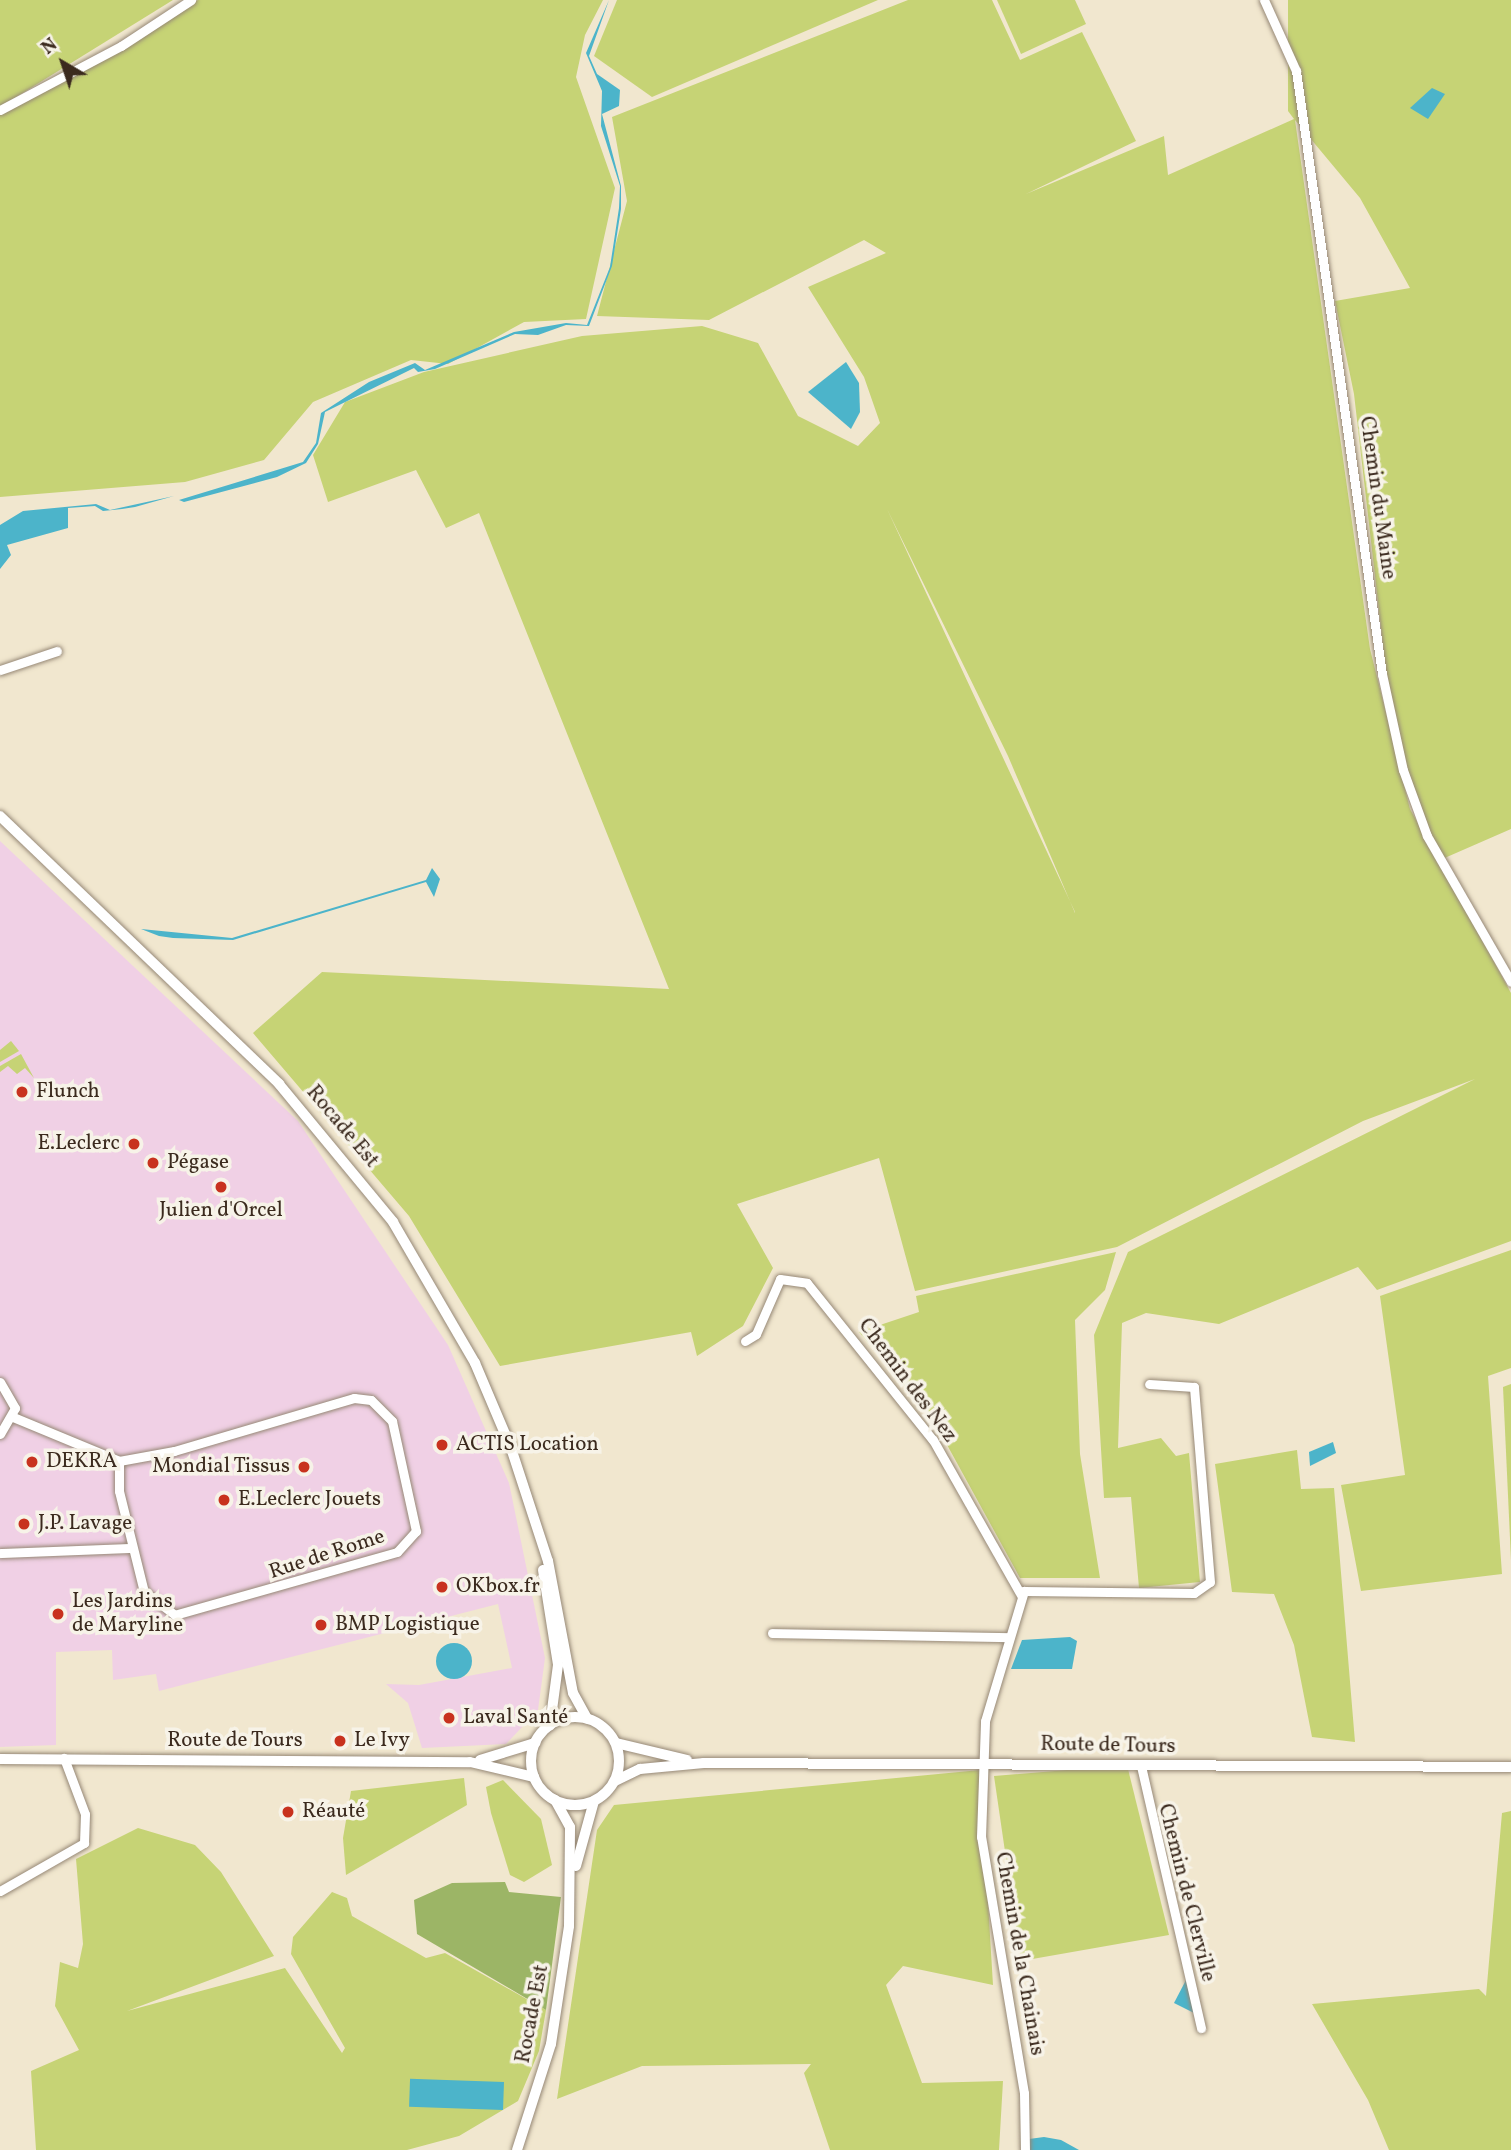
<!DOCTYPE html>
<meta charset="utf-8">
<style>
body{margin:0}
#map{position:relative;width:1511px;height:2150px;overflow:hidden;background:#f1e7cf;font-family:Vollkorn,serif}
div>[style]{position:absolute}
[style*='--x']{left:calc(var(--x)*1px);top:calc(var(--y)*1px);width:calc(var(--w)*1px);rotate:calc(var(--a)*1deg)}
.built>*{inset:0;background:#f0d0e5}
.green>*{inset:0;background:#c6d375}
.forest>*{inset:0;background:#9cb566}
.water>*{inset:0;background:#4cb4ca;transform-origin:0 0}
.round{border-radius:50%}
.roads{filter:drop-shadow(0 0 2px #968876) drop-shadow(0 0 2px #968876)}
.minor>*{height:9px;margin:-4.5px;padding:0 4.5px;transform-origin:4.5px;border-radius:4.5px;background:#fff}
.major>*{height:10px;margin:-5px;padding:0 5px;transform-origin:5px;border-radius:5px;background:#fff}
.major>.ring{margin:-5px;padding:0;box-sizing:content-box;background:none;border:10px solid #fff;border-radius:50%}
.dots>*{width:19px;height:19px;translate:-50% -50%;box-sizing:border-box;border:4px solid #f7f3e8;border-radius:50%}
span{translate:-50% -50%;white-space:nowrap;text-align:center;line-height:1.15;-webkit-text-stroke:7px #f7f3e8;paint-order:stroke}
.street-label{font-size:21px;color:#3b2a1e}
.poi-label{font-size:21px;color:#3b2a1e}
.left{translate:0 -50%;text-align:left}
.right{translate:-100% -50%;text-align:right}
.north{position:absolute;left:28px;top:28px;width:70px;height:70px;-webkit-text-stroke:5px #f7f3e8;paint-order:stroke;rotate:321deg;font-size:19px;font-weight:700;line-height:28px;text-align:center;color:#3b2a1e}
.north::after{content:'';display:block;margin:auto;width:24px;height:32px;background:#3b2a1e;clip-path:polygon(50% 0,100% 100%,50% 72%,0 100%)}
</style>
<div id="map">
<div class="built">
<div style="clip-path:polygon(0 841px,298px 1121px,448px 1345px,509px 1483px,545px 1658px,538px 1710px,506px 1744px,422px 1748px,408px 1703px,386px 1684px,419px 1685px,512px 1668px,498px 1604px,159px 1691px,156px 1674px,113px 1680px,112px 1650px,56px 1652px,56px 1745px,0 1747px)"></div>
</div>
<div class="green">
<div style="clip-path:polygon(0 0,173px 0,0 107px)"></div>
<div style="clip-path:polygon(198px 0,603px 0,585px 35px,576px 77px,615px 188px,586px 319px,524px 322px,448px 364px,411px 360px,313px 402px,264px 460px,185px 482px,0 497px,0 114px)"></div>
<div style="clip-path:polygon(617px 0,878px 0,652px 97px,594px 56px)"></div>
<div style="clip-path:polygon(evenodd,908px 0,992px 0,1020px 60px,1082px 32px,1136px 141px,1026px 194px,1164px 136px,1168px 175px,1294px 119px,1288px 111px,1288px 0,1511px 0,1511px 829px,1440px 860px,1393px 732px,1354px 394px,1335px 301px,1410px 288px,1360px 198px,1295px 120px,1370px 649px,1410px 809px,1511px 993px,1511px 1241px,1377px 1290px,1358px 1267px,1219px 1324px,1146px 1313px,1122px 1323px,1118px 1448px,1161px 1438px,1176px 1456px,1189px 1453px,1200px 1582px,1139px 1588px,1131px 1497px,1104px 1498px,1094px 1335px,1128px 1252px,1475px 1079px,1363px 1121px,1117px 1247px,915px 1291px,879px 1158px,737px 1204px,773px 1268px,743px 1326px,697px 1356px,691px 1332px,500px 1366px,409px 1216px,253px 1033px,322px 972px,669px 989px,479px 513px,446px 528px,416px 470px,328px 502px,313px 455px,345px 402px,424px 372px,582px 336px,702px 326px,758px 343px,798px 416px,858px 446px,880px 423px,864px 377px,808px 287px,886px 253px,864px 240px,709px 320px,597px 316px,627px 201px,612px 117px,908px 0,887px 509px,1008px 756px,1075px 913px,1075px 912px,887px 509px)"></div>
<div style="clip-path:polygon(997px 0,1075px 0,1086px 24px,1021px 54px)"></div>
<div style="clip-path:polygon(11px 1041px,19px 1051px,0 1062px,0 1050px)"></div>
<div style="clip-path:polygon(21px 1054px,34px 1078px,25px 1068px,17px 1074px,8px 1066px,0 1072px,0 1066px)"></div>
<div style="clip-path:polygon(1511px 1250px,1511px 1368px,1488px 1376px,1502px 1574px,1361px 1591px,1341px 1485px,1405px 1475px,1380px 1296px)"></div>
<div style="clip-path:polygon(1116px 1252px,1105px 1290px,1075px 1320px,1080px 1454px,1100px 1578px,1020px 1578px,934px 1421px,859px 1332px,919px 1312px,916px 1296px)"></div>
<div style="clip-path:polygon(1511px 1384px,1511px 1560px,1503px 1387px)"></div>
<div style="clip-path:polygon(1297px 1450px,1301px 1489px,1334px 1488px,1355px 1742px,1312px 1737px,1294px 1645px,1274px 1594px,1232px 1592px,1215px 1464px)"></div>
<div style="clip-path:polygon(1127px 1765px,1169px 1935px,1021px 1961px,994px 1776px)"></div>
<div style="clip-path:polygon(980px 1770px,993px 1985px,903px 1966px,886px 1985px,922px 2083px,1003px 2081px,999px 2150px,830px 2150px,804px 2073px,811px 2064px,642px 2066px,557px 2099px,597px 1830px,614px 1805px)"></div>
<div style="clip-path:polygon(464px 1778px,467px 1805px,346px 1875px,343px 1838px,351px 1791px)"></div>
<div style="clip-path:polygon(503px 1780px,541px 1819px,552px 1865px,524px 1882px,510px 1875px,491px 1813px,486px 1787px)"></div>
<div style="clip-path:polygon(1511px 1811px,1511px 2150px,1389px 2150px,1368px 2100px,1312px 2004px,1479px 1989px,1486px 1996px,1502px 1813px)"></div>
<div style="clip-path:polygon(138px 1828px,195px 1845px,221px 1872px,274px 1956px,127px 2011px,285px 1968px,342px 2053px,345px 2048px,291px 1954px,293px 1937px,332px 1892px,347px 1898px,352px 1916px,426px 1958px,445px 1953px,546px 2010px,539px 2051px,518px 2101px,459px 2136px,407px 2150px,36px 2150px,31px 2071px,79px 2050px,55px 2006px,60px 1962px,78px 1968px,83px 1944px,76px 1859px)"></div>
</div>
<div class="forest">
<div style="clip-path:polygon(505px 1882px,509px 1892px,561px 1897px,546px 2010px,417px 1934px,414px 1900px,452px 1883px)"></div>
</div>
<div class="water">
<div style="clip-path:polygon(609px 0,589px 56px,597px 74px,620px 90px,619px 106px,602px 114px,621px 186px,621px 209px,612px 266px,589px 326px,566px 325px,538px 335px,515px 334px,435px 369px,418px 372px,414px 368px,325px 412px,318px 444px,306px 463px,277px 477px,184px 502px,179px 500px,303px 462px,316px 443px,321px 413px,369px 382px,415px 363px,425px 370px,514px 332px,566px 323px,587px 325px,610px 267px,619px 208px,620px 186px,601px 126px,602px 91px,586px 53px)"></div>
<div style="clip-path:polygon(1432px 88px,1445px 94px,1428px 119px,1410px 108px)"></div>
<div style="clip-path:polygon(846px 362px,859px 383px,860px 412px,851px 429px,808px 392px)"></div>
<div style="clip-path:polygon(174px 496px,135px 507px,122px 509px,103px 511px,95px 506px,68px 508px,68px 528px,7px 545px,11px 555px,0 569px,0 525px,23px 511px,96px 504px,110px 510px)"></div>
<div style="clip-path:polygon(432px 868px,440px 879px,434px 897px,426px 882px,233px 940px,173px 938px,159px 936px,141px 929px,232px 938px,426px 880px)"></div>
<div style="clip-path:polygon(1333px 1442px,1336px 1453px,1310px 1466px,1309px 1452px)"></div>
<div style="clip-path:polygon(1070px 1637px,1077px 1641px,1072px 1669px,1011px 1669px,1022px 1640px)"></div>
<div class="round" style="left:436px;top:1643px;width:36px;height:36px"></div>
<div style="clip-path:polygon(1186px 1980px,1194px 2013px,1174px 2003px)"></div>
<div style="left:504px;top:2082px;width:28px;height:94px;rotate:92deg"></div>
<div style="clip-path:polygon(1044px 2137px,1061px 2140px,1079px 2150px,1028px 2150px,1029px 2139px)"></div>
</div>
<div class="roads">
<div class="minor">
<div style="--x:1264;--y:0;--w:78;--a:65.7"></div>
<div style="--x:1296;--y:71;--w:609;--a:81.88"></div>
<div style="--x:1382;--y:674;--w:98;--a:77.7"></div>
<div style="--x:1403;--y:770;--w:70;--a:70"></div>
<div style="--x:1427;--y:836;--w:168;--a:60.1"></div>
<div style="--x:0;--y:110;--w:137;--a:-27.9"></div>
<div style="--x:121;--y:46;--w:84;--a:-33.3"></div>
<div style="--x:0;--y:670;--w:60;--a:-18.4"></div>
<div style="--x:745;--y:1341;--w:13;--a:-32"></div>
<div style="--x:756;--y:1334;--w:60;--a:-66.4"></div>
<div style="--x:780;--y:1279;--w:27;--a:8"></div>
<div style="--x:807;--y:1283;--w:201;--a:51.3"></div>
<div style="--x:933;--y:1440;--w:178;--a:60.4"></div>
<div style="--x:0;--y:1382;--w:30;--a:60"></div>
<div style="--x:15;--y:1408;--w:30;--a:120"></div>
<div style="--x:13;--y:1417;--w:115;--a:22.5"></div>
<div style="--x:119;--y:1461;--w:56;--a:-10.3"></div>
<div style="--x:174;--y:1451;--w:188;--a:-16.4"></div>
<div style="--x:354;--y:1398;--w:17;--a:7"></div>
<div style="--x:371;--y:1400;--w:30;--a:45"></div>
<div style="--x:392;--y:1421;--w:113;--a:77.7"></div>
<div style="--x:416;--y:1531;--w:28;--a:132"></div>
<div style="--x:397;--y:1552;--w:231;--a:164.2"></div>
<div style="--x:175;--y:1615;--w:39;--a:-143"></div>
<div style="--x:144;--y:1592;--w:104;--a:-103.9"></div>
<div style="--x:119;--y:1491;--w:30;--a:-90"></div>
<div style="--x:0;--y:1553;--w:131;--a:-2.2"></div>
<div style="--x:772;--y:1633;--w:236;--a:1"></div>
<div style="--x:1141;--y:1766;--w:269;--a:77.1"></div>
<div style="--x:0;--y:1891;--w:97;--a:-29.7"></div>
<div style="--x:84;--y:1843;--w:29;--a:-88"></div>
<div style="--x:85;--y:1814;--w:60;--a:-110.6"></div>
<div style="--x:1025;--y:2150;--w:57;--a:-91"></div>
<div style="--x:1024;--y:2093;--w:260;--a:-99.5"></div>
<div style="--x:981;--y:1837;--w:116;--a:-88"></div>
<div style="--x:985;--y:1721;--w:136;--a:-73.3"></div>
<div style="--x:1024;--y:1591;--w:170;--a:0.7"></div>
<div style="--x:1194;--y:1593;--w:19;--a:-35"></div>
<div style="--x:1210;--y:1582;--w:196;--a:-94.7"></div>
<div style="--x:1194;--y:1387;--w:45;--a:-176.2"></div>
</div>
<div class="major">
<div style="--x:0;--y:816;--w:387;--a:43.8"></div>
<div style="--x:279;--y:1084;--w:179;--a:50.4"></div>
<div style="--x:393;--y:1222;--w:163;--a:59.8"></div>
<div style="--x:475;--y:1363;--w:92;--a:67"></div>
<div style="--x:511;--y:1448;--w:119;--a:71.9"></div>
<div style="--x:548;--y:1561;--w:134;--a:79.3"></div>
<div style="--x:573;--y:1693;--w:29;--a:61"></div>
<div style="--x:543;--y:1570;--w:96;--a:81"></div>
<div style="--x:558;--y:1665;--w:61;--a:97.6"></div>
<div class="ring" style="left:531px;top:1717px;width:78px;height:78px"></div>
<div style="--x:616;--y:1743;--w:73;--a:13.5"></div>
<div style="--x:0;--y:1759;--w:470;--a:0.4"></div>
<div style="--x:470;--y:1762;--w:66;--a:13.2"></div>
<div style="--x:480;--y:1760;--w:58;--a:-17.2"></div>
<div style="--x:615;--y:1781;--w:28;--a:-26"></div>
<div style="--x:640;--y:1769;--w:64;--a:-5.4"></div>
<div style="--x:704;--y:1763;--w:807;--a:0.28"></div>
<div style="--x:576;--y:1866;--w:67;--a:-74.5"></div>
<div style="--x:517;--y:2150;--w:111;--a:-72.2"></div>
<div style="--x:551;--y:2044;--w:119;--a:-81.3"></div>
<div style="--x:569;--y:1926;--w:99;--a:-89.4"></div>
<div style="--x:570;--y:1827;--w:31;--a:-119"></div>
</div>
</div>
<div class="dots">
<div style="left:22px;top:1092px;background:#c8321e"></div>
<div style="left:134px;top:1144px;background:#c8321e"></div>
<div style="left:153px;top:1163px;background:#c8321e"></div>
<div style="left:221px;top:1187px;background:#c8321e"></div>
<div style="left:442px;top:1445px;background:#c8321e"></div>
<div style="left:32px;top:1462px;background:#c8321e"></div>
<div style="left:304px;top:1467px;background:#c8321e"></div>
<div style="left:224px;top:1500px;background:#c8321e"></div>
<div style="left:24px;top:1524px;background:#c8321e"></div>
<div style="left:442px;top:1587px;background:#c8321e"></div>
<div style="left:58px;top:1614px;background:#c8321e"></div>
<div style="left:321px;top:1625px;background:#c8321e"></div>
<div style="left:449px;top:1718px;background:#c8321e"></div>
<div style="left:340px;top:1741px;background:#c8321e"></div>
<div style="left:288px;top:1812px;background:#c8321e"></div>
</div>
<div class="street-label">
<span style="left:1377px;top:498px;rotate:82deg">Chemin du Maine</span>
<span style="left:342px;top:1127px;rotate:50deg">Rocade Est</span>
<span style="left:907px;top:1381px;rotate:53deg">Chemin des Nez</span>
<span style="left:327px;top:1555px;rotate:-18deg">Rue de Rome</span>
<span style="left:235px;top:1741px">Route de Tours</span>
<span style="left:1108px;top:1746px;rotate:1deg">Route de Tours</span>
<span style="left:1186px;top:1893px;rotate:76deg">Chemin de Clerville</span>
<span style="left:1019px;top:1954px;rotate:80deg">Chemin de la Chainais</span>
<span style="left:533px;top:2014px;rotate:-79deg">Rocade Est</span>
</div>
<div class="poi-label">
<span class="left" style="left:36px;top:1092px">Flunch</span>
<span class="right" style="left:120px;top:1144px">E.Leclerc</span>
<span class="left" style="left:167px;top:1163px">Pégase</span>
<span style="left:221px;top:1211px">Julien d'Orcel</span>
<span class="left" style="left:456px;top:1445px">ACTIS Location</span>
<span class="left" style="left:46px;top:1462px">DEKRA</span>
<span class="right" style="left:290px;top:1467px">Mondial Tissus</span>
<span class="left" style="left:238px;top:1500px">E.Leclerc Jouets</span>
<span class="left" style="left:38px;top:1524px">J.P. Lavage</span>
<span class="left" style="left:456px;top:1587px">OKbox.fr</span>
<span class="left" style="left:72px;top:1614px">Les Jardins<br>de Maryline</span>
<span class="left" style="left:335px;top:1625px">BMP Logistique</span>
<span class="left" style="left:463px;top:1718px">Laval Santé</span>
<span class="left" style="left:354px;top:1741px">Le Ivy</span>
<span class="left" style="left:302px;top:1812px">Réauté</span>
</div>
<div class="north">N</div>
</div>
